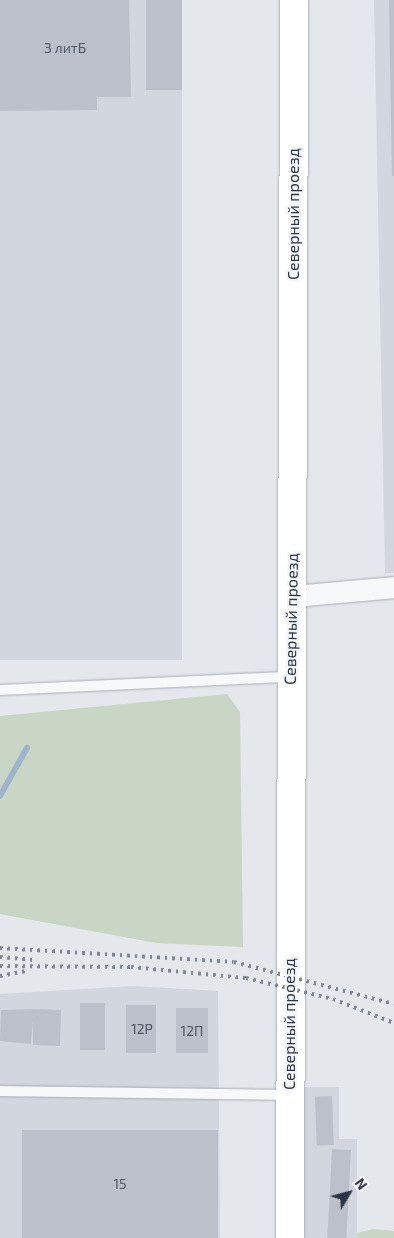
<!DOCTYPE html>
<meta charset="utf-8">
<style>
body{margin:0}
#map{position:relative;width:394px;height:1238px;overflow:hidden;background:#e4e7ec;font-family:"Exo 2",sans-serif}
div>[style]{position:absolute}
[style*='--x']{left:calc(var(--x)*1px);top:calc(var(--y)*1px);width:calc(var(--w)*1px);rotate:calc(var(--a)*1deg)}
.built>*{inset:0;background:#d2d6de;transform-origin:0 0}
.green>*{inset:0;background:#c9d6c5}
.stream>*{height:5.5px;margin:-2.75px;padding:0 2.75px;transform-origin:2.75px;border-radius:2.75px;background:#9fb4cc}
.building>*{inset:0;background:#bbc0ca;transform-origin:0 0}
.roads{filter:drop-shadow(0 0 1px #a9aeb7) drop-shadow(0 0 1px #a9aeb7)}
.lane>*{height:10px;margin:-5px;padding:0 5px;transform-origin:5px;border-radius:5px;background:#f7f8fa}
.street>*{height:21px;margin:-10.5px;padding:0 10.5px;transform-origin:10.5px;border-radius:10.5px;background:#f7f8fa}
.secondary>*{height:28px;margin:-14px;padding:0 14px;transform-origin:14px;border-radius:14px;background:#fff}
.rail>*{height:4px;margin-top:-2px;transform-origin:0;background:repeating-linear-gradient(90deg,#7d8696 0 2.5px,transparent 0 7.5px)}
span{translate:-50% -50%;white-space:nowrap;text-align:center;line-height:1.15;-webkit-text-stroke:5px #f4f6f9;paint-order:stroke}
.number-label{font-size:14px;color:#4f5766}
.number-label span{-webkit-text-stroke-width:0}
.street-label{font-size:16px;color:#2b3445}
.north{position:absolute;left:324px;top:1168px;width:50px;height:50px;-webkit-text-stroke:4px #f4f6f9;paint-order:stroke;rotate:53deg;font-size:14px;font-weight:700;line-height:20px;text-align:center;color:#2b3445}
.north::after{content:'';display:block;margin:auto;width:18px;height:22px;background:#2b3445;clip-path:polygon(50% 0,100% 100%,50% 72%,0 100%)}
</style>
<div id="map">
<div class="built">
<div style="left:0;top:0;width:182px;height:660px"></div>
<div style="clip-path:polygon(374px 0,394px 0,394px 573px,385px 573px)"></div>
<div style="clip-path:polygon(133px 986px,218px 991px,220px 1238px,0 1238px,0 994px)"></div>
<div style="clip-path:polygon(300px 1087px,339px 1087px,339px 1139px,357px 1139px,357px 1238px,300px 1238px)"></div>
</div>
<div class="green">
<div style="clip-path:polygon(227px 694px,240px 712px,243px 947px,156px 943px,0 914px,0 716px)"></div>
<div style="clip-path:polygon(373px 1229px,394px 1231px,394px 1238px,357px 1238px,357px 1233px)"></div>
</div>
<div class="stream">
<div style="--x:0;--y:796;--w:55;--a:-60.6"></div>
</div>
<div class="building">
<div style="clip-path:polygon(0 0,129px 0,131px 97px,97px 97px,97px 110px,0 111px)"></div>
<div style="left:146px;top:0;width:36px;height:90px"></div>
<div style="clip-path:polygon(389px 0,394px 0,394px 176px,392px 176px)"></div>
<div style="left:105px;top:1003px;width:47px;height:25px;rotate:90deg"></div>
<div style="left:126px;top:1005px;width:30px;height:48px"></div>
<div style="left:176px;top:1008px;width:32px;height:45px"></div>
<div style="clip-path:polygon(34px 1009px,61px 1010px,60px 1046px,33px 1045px,33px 1020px,31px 1044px,0 1041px,1px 1010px)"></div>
<div style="left:332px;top:1096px;width:49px;height:17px;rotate:88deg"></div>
<div style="left:22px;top:1130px;width:196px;height:108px"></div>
<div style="left:332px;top:1149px;width:19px;height:89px;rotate:3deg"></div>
</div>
<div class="roads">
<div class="lane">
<div style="--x:0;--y:690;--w:290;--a:-2.6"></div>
<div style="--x:0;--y:1091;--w:289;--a:0.8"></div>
</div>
<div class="street">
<div style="--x:292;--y:596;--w:102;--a:-5"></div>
</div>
<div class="secondary">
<div style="--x:290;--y:1238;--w:1238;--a:-89.81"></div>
</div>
</div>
<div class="rail">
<div style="--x:0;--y:948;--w:234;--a:3.4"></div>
<div style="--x:234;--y:962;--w:165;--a:14.7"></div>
<div style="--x:0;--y:957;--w:35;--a:5"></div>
<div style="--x:0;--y:966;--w:131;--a:0.4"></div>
<div style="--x:131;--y:967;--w:116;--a:5.5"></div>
<div style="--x:246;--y:978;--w:89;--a:13.6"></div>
<div style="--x:333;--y:999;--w:66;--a:21.5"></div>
<div style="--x:0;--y:976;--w:26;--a:-11"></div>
</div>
<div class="number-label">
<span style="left:65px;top:48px">3 литБ</span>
<span style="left:142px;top:1029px">12Р</span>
<span style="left:192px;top:1031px">12П</span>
<span style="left:120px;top:1184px">15</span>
</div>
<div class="street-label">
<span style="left:293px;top:214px;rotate:-90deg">Северный проезд</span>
<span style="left:291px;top:619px;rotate:-89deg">Северный проезд</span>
<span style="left:289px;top:1024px;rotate:-90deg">Северный проезд</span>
</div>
<div class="north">N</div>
</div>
